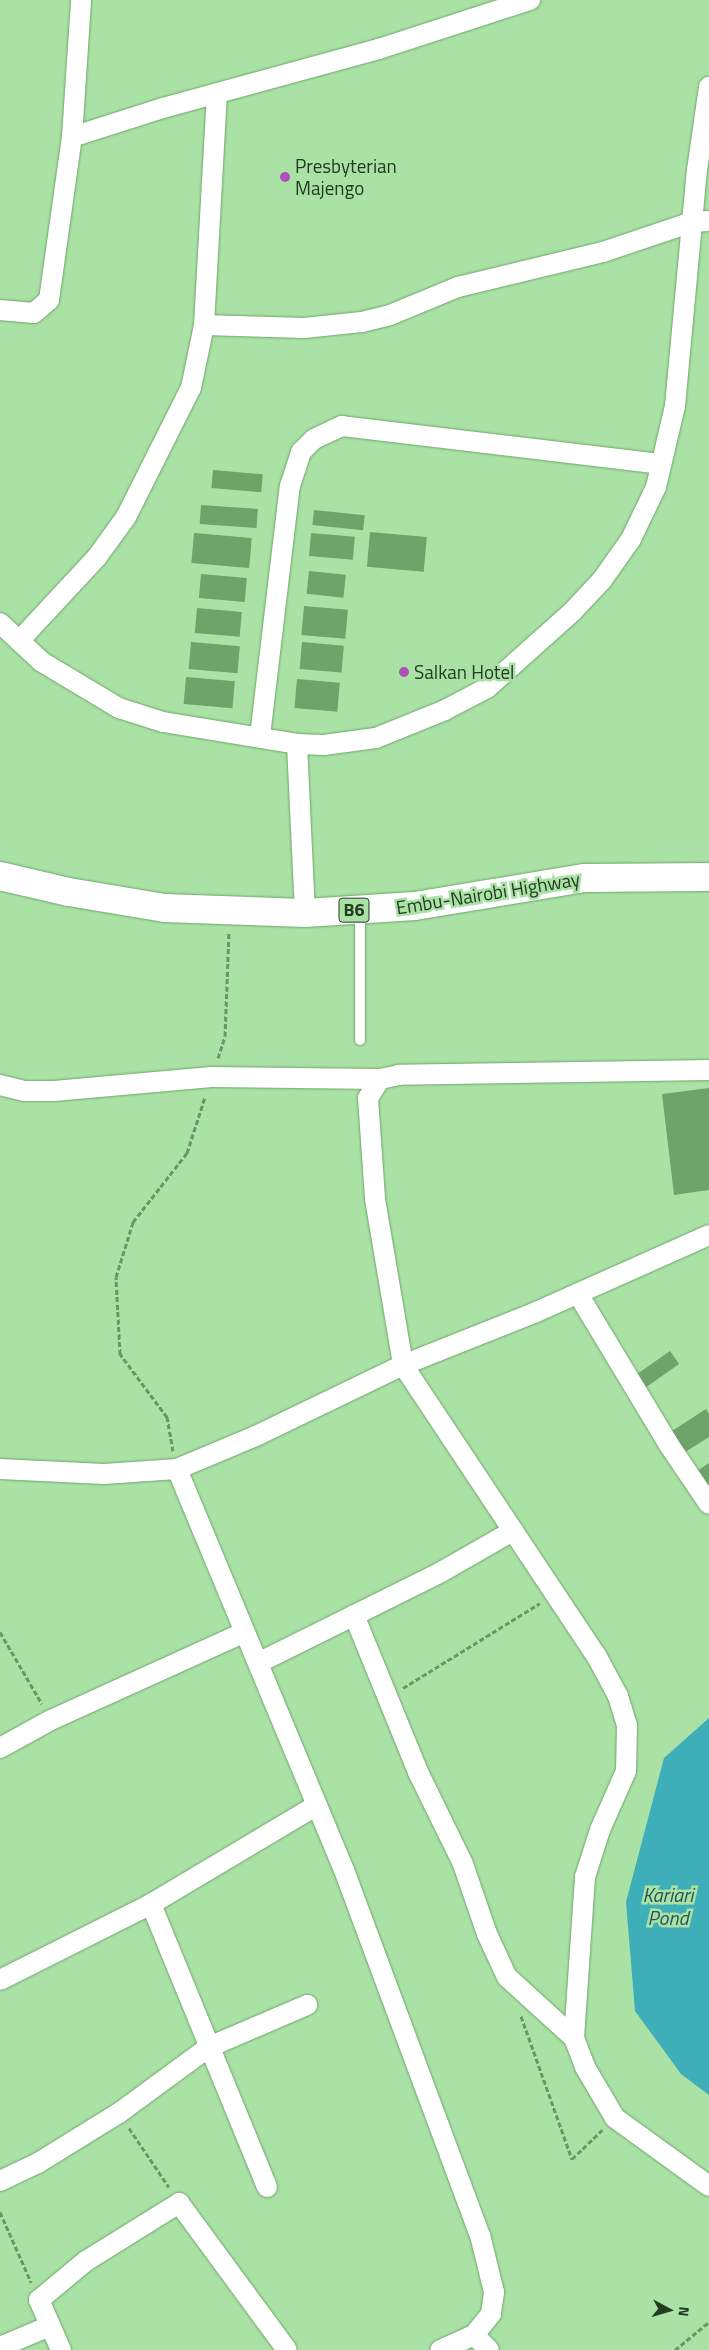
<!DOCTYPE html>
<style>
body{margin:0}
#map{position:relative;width:709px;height:2350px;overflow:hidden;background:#aae2a5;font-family:"Titillium Web",sans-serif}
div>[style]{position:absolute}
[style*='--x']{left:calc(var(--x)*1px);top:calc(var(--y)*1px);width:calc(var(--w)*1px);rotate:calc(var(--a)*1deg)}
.water>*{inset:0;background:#3eafb8}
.building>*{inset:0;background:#6ea369;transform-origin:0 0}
.path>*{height:3px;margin-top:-1.5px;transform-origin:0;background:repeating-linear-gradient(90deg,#6b9468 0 5px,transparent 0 7.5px)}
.roads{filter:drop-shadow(0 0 1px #6ea46a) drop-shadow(0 0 1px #6ea46a)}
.lane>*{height:10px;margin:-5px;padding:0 5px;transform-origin:5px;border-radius:5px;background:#fff}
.street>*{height:20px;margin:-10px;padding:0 10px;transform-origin:10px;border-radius:10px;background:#fff}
.primary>*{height:28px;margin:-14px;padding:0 14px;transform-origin:14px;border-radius:14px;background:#fff}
.dots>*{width:14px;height:14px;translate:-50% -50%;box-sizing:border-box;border:2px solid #aae2a5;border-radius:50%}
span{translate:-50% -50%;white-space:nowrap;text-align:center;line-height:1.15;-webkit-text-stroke:5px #aae2a5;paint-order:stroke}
.shield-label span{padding:1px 4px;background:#aae2a5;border:1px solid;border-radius:4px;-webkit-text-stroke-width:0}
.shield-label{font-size:18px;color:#243b22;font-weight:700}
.poi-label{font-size:19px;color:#243b22}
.left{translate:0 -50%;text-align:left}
.street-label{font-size:19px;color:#243b22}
.water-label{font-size:20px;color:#27575b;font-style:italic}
.north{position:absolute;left:644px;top:2285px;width:50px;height:50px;-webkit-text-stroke:4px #aae2a5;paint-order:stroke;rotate:96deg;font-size:14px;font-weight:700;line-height:20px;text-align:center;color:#243b22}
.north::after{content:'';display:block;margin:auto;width:18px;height:22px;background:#243b22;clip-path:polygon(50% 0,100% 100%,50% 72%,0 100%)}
</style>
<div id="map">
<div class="water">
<div style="clip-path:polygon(709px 1718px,709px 2095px,681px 2074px,635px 2011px,626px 1902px,664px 1758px)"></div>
</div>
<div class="building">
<div style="left:213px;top:470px;width:50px;height:18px;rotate:5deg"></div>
<div style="left:201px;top:505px;width:57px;height:19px;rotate:4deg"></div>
<div style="left:314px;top:510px;width:51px;height:15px;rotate:6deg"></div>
<div style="left:370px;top:532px;width:57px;height:35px;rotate:5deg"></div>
<div style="left:194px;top:533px;width:58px;height:30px;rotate:5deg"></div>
<div style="left:311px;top:533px;width:44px;height:23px;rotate:5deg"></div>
<div style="left:309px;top:571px;width:37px;height:23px;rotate:6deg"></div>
<div style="left:201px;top:574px;width:46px;height:24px;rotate:5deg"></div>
<div style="left:304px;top:606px;width:44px;height:29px;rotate:5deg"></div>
<div style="left:197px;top:608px;width:45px;height:25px;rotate:5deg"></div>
<div style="left:191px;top:642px;width:49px;height:27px;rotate:5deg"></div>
<div style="left:302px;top:642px;width:42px;height:27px;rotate:5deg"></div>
<div style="left:186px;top:677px;width:49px;height:27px;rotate:5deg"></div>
<div style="left:297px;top:679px;width:43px;height:29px;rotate:5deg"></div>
<div style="clip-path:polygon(709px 1088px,709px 1190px,674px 1195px,662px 1094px)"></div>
<div style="left:670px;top:1351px;width:16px;height:44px;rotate:55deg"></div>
<div style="clip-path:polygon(706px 1409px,709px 1414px,709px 1437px,682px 1454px,669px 1433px)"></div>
<div style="clip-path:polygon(709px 1463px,709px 1491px,697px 1471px)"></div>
</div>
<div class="path">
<div style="--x:218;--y:1058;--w:23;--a:-72"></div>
<div style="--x:225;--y:1036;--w:103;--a:-87.8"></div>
<div style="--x:173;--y:1451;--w:35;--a:-100"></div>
<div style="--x:167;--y:1417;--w:79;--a:-126.7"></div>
<div style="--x:120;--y:1354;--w:77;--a:-93"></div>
<div style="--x:116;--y:1277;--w:58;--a:-72.8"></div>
<div style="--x:133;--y:1222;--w:88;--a:-52"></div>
<div style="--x:187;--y:1153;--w:59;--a:-72.2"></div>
<div style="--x:0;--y:1632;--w:83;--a:59.7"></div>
<div style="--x:403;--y:1688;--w:161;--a:-31.8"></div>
<div style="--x:521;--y:2016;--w:152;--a:70.4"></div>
<div style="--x:572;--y:2159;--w:42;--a:-44"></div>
<div style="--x:129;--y:2128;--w:71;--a:55.9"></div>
<div style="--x:0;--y:2212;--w:77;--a:66.1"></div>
<div style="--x:675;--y:2350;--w:44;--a:-39.5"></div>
</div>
<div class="roads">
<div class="lane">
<div style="--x:360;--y:911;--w:129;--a:90"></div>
</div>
<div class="street">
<div style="--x:72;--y:137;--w:96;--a:-17.7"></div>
<div style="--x:163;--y:108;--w:224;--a:-15.3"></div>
<div style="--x:379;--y:49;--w:159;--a:-18"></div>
<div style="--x:0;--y:310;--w:34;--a:5"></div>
<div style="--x:34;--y:313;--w:20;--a:-41"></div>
<div style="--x:49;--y:300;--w:165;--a:-82"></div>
<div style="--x:72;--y:137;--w:137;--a:-86.2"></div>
<div style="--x:204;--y:325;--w:100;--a:1.7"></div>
<div style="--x:304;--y:328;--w:58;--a:-5.9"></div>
<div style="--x:362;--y:322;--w:29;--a:-14"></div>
<div style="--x:390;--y:315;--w:74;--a:-22.4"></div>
<div style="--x:458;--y:287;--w:149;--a:-13.6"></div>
<div style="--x:603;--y:252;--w:94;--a:-18.6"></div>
<div style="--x:692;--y:222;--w:17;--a:-3"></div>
<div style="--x:0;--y:623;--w:57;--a:42.9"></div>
<div style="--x:42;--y:662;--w:90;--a:30.9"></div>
<div style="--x:119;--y:708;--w:46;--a:17.7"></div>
<div style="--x:163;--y:722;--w:136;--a:9.3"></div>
<div style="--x:297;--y:744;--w:27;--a:2"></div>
<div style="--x:324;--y:745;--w:52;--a:-7.7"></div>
<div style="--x:376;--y:738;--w:74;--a:-22.1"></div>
<div style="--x:445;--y:710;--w:47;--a:-27.6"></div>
<div style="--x:487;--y:688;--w:115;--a:-41.8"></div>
<div style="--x:573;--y:611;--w:42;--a:-46.9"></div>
<div style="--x:602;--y:580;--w:50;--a:-54.7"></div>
<div style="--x:631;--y:539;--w:58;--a:-64.3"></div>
<div style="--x:656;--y:487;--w:83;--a:-76.8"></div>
<div style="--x:675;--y:406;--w:237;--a:-84.7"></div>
<div style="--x:697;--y:170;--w:84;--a:-81.8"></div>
<div style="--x:19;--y:641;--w:115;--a:-47.1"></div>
<div style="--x:97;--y:557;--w:49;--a:-54.1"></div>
<div style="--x:126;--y:517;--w:144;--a:-63.3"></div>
<div style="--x:191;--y:388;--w:64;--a:-78.3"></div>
<div style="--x:204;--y:325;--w:230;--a:-86.8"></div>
<div style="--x:260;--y:736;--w:252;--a:-83.2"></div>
<div style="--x:290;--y:486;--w:36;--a:-72"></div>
<div style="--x:301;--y:452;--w:18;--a:-45"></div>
<div style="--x:314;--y:439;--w:31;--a:-25"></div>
<div style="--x:342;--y:426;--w:321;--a:6.8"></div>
<div style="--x:297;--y:744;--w:169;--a:87.3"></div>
<div style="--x:709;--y:1070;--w:310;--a:179.1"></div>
<div style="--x:399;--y:1075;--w:19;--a:168"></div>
<div style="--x:380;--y:1079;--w:22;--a:122"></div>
<div style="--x:368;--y:1098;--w:101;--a:86"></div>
<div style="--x:375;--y:1199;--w:168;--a:80.4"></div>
<div style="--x:403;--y:1365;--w:348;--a:56.4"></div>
<div style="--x:596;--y:1655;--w:47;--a:61.8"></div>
<div style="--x:618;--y:1696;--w:30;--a:73"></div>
<div style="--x:627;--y:1725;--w:46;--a:91.2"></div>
<div style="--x:626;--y:1771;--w:64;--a:113.8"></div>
<div style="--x:600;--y:1830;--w:49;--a:107.7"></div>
<div style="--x:585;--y:1877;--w:161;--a:93.9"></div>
<div style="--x:574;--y:2038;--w:31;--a:69"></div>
<div style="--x:585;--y:2067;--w:59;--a:59.5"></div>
<div style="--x:615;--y:2118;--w:116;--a:35.9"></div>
<div style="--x:0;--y:1085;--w:25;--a:14"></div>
<div style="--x:24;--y:1091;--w:30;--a:0"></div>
<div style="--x:54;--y:1091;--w:158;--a:-5.1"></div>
<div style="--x:211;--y:1077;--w:169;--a:0.7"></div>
<div style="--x:578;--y:1294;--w:176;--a:58.9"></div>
<div style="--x:669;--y:1445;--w:71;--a:55.9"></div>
<div style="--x:0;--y:1469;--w:104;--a:2.8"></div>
<div style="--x:104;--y:1474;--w:73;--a:-3.9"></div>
<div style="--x:177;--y:1469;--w:86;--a:-22.7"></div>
<div style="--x:256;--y:1436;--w:163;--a:-25.8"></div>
<div style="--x:403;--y:1365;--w:143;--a:-21.7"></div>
<div style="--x:536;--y:1312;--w:189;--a:-24"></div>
<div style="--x:177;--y:1469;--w:434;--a:67.4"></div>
<div style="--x:344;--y:1870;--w:390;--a:69.6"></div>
<div style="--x:480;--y:2235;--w:59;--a:76.2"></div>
<div style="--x:494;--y:2292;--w:22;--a:98"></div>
<div style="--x:491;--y:2314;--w:27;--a:129"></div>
<div style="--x:474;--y:2335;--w:37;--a:156"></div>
<div style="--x:354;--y:1615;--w:170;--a:67.8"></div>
<div style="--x:418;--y:1772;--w:102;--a:63.9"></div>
<div style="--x:463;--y:1864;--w:74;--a:71.1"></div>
<div style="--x:487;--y:1934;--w:47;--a:65.1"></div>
<div style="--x:507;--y:1977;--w:91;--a:42.3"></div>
<div style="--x:260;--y:1662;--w:202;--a:-26.4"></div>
<div style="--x:441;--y:1572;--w:83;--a:-29.7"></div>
<div style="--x:0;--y:1748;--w:58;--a:-28.8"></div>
<div style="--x:51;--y:1720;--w:211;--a:-24.4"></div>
<div style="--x:151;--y:1904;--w:306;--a:67.7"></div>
<div style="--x:0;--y:1980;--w:169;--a:-26.7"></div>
<div style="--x:151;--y:1904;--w:193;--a:-30.8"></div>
<div style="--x:0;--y:2181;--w:42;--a:-25.3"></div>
<div style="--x:38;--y:2163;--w:95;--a:-31.7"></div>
<div style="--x:119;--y:2113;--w:112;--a:-36.3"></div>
<div style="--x:209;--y:2047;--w:107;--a:-23.2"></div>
<div style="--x:474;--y:2335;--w:21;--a:45"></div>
<div style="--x:0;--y:2347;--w:54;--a:-22.8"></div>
<div style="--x:61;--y:2350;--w:55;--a:-113.7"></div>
<div style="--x:39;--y:2300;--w:61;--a:-39.7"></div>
<div style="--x:86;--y:2261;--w:110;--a:-31.9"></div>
<div style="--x:179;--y:2203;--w:182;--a:53.7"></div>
</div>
<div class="primary">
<div style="--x:0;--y:876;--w:71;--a:13.1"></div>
<div style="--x:69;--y:892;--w:97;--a:9.5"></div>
<div style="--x:165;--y:908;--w:140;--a:2"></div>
<div style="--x:305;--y:913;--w:110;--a:-3.6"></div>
<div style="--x:415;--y:906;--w:172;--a:-9.4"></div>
<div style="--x:585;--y:878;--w:124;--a:-0.5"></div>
</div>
</div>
<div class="dots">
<div style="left:285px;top:177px;background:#ad50ba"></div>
<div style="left:404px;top:672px;background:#ad50ba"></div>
</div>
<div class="shield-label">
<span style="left:354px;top:910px">B6</span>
</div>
<div class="poi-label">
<span class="left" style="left:295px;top:177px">Presbyterian<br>Majengo</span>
<span class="left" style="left:414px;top:672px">Salkan Hotel</span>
</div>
<div class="street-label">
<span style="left:488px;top:893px;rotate:-9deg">Embu-Nairobi Highway</span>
</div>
<div class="water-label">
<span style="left:668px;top:1906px">Kariari<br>Pond</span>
</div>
<div class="north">N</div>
</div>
